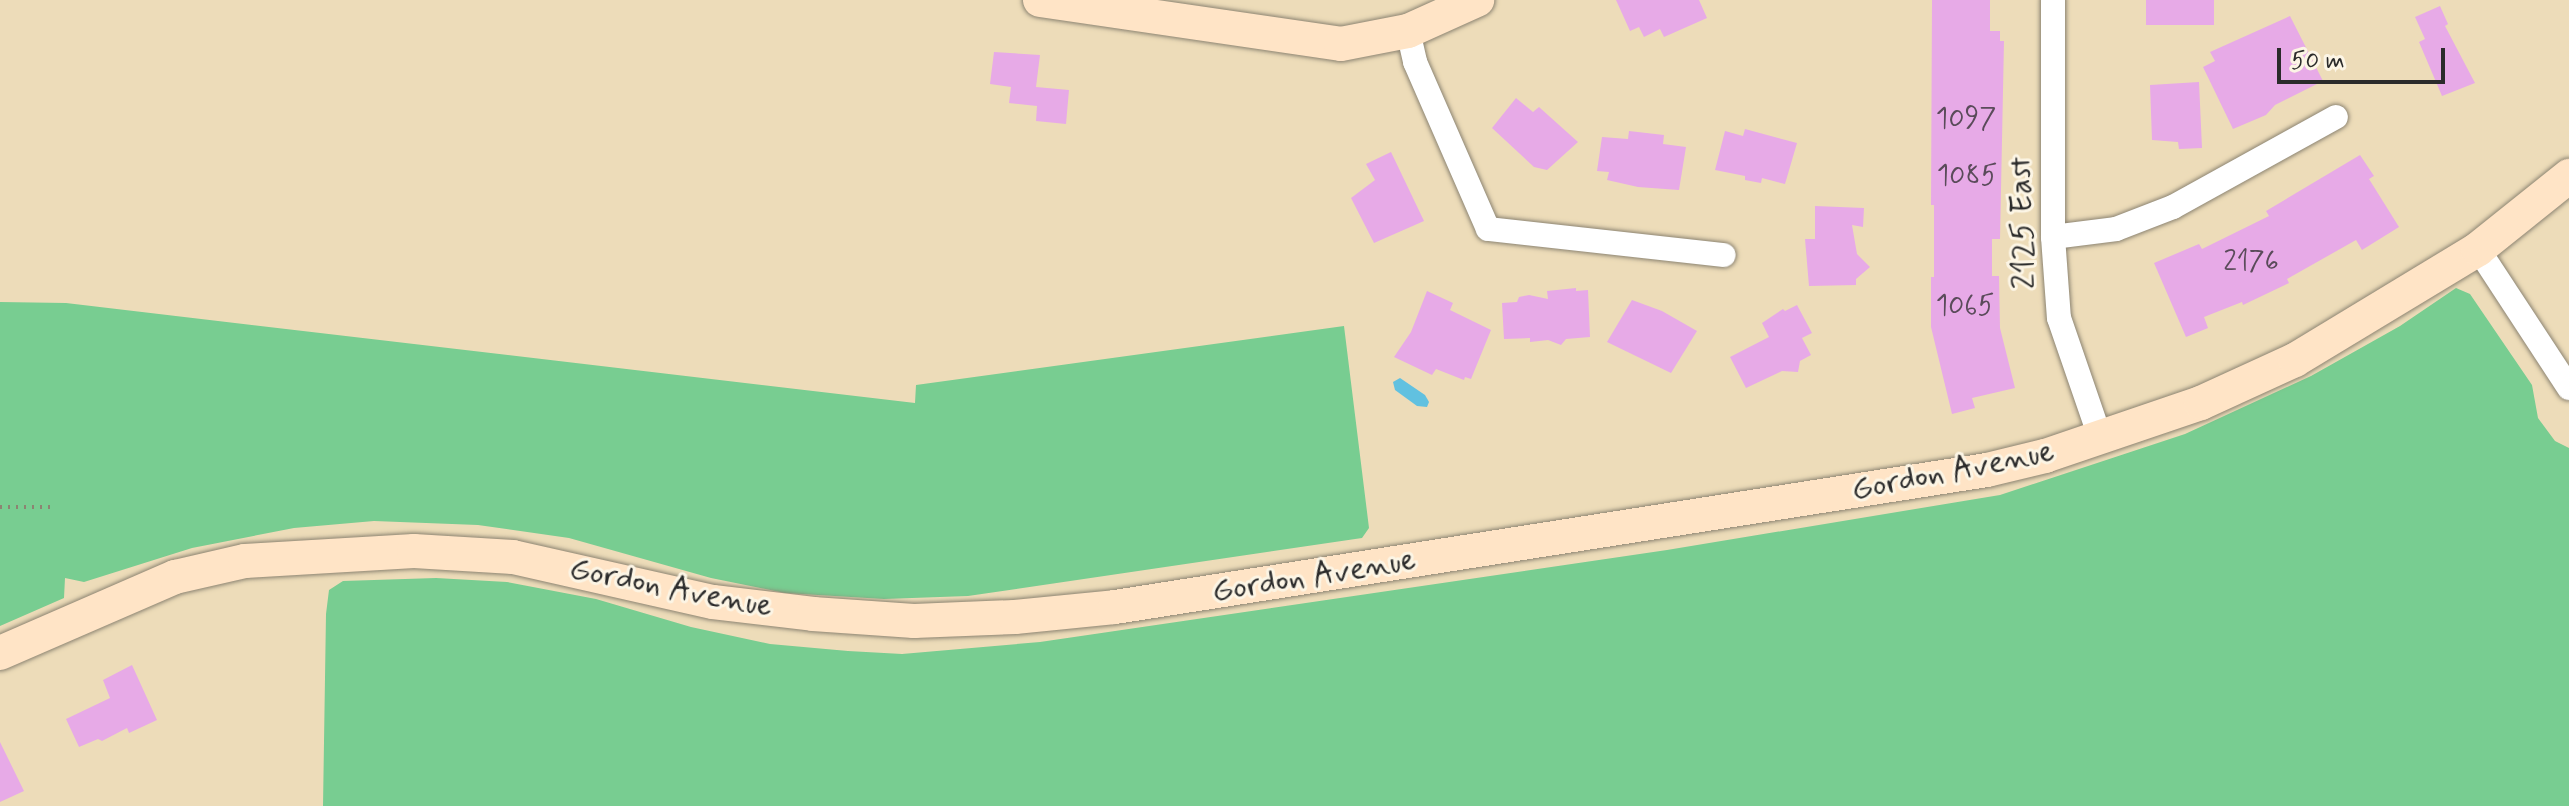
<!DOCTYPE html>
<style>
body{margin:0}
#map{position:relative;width:2569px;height:806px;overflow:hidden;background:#eddcb9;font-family:Mynerve,sans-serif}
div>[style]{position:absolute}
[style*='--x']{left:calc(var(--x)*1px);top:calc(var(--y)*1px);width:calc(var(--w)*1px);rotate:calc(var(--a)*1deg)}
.green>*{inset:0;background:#78cd91}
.water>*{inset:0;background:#61c1e0}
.building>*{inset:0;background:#e7aae7;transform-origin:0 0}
.path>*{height:4px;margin-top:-2px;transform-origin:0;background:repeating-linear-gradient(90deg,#8c8472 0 2px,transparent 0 8px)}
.roads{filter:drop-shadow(0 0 2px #8c8472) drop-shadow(0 0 2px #8c8472)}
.street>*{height:24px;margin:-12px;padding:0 12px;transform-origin:12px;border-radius:12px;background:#fff}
.secondary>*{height:34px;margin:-17px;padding:0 17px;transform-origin:17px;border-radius:17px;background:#ffe4c6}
span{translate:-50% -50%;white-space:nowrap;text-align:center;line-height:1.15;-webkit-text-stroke:6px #fcf5e5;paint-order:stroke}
.number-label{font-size:28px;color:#5a4b5a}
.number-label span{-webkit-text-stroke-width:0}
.street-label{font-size:32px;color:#2b2b2b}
.scale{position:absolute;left:2277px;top:48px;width:168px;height:36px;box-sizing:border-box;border:4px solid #2b2b2b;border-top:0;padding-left:10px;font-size:24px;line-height:28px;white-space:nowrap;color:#2b2b2b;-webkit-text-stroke:6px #fcf5e5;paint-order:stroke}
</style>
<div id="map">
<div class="green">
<div style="clip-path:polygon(2456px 288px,2470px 294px,2532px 385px,2538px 418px,2555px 441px,2569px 448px,2569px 806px,323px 806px,326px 614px,329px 590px,343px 581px,436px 578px,507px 582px,596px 599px,691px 627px,770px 644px,848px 651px,902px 654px,1040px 642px,1667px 550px,2000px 495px,2185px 434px,2311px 376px,2400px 326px)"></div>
<div style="clip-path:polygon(0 302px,66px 303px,915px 403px,916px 385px,1344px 326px,1369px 528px,1362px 538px,968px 596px,884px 599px,785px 593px,711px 578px,569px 538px,478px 525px,374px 521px,294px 528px,192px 548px,84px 582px,65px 578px,64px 598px,0 626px)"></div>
</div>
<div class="water">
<div style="clip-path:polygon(1400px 378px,1425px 395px,1429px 402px,1427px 407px,1417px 406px,1395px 390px,1393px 382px)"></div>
</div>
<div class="building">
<div style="clip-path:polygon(1616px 0,1699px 0,1707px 18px,1664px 37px,1660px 29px,1644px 37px,1639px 27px,1630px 31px)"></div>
<div style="clip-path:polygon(1932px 0,1990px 0,1990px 31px,2000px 31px,2000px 41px,2004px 41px,2000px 239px,1992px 239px,1992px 276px,1999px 276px,2000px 328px,2015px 388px,1972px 398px,1975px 408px,1952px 414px,1931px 327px,1931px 277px,1934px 277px,1934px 205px,1931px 205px)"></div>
<div style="left:2146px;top:0;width:68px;height:25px"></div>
<div style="clip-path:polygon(2440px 6px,2448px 24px,2445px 26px,2475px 83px,2442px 96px,2419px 42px,2425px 39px,2415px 17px)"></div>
<div style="clip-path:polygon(2290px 16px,2323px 81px,2275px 105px,2266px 115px,2233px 129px,2203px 67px,2215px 61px,2210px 52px)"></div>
<div style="clip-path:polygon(994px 52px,1040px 55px,1036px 87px,1069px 90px,1066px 124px,1036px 121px,1037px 106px,1009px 103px,1011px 87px,990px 84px)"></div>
<div style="clip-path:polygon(2199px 82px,2202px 148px,2179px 149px,2178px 142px,2152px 140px,2150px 85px)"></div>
<div style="clip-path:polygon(1516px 98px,1533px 112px,1539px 107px,1578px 142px,1547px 170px,1534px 167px,1492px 128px)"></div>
<div style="clip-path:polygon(1745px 129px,1797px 143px,1785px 184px,1762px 178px,1761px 183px,1745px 180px,1745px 176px,1715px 170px,1725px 131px,1743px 136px)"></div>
<div style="clip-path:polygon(1629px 131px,1664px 135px,1663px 144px,1686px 147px,1679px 190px,1638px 187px,1607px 180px,1609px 172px,1597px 171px,1602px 137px,1628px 139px)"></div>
<div style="clip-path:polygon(1391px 152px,1424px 221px,1374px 243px,1351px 198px,1375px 180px,1366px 164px)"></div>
<div style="clip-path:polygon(2360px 155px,2374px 176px,2369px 179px,2399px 227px,2362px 250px,2356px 240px,2287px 279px,2289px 283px,2243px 305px,2242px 302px,2204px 317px,2208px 328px,2186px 337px,2154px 263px,2199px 244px,2202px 249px,2269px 216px,2266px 211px)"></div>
<div style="clip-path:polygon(1815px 206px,1864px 208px,1863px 227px,1852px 225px,1857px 254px,1870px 267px,1856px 279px,1856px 285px,1809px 286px,1805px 239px,1815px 239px)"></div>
<div style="clip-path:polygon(1576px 288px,1576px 291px,1588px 290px,1590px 337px,1566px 339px,1561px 345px,1548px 340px,1530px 342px,1530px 338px,1504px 339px,1502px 303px,1517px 302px,1519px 297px,1529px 295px,1548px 299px,1547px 291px)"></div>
<div style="clip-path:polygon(1427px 291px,1453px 303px,1450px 310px,1491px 330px,1471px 379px,1465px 377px,1464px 380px,1436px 369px,1432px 375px,1394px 357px,1411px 332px)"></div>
<div style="clip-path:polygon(1632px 300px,1662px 311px,1697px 331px,1671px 373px,1607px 342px)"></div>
<div style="clip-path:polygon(1797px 305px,1812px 333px,1802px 338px,1811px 355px,1800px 361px,1798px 372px,1782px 371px,1746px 388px,1730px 357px,1769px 337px,1762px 323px,1783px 309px,1785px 311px)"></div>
<div style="clip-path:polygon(132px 665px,157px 720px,129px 733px,127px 728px,102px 741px,98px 739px,79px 747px,66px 719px,110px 698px,103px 680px)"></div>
<div style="clip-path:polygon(0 742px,24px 791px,0 802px)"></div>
</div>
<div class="path">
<div style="--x:0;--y:507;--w:51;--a:0"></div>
</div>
<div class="roads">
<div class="street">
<div style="--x:2053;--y:0;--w:237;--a:90"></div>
<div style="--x:2053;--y:237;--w:81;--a:85.8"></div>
<div style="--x:2059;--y:318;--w:126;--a:71"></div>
<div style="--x:1408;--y:31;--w:32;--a:77"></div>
<div style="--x:1415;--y:62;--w:182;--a:66.4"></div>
<div style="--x:1488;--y:229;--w:237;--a:6.3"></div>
<div style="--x:2053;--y:237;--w:64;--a:-7.2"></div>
<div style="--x:2116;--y:229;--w:61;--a:-21.1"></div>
<div style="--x:2173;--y:207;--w:186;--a:-28.9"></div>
<div style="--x:2478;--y:249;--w:166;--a:56.8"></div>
</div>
<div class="secondary">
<div style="--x:1040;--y:0;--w:304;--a:8.3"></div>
<div style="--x:1341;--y:44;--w:68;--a:-11"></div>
<div style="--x:1408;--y:31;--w:76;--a:-24.2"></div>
<div style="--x:0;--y:653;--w:191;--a:-23.5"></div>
<div style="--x:175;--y:577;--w:72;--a:-12.9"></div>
<div style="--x:245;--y:561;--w:169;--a:-3.4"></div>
<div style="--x:414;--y:551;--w:99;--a:3.5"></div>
<div style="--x:513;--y:557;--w:205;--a:12.7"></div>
<div style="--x:713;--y:602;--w:101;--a:6.8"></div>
<div style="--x:813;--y:614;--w:101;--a:4"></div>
<div style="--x:914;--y:621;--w:101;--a:-2.3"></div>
<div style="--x:1015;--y:617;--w:100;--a:-5.7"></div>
<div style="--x:1115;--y:607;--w:883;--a:-8.93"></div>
<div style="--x:1987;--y:470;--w:60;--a:-13.6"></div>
<div style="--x:2045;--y:456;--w:165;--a:-18.8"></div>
<div style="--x:2201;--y:403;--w:103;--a:-24.6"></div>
<div style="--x:2295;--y:360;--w:214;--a:-31.2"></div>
<div style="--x:2478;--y:249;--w:117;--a:-38.7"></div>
</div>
</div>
<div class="number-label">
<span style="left:1966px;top:120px">1097</span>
<span style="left:1967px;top:177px">1085</span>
<span style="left:2251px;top:263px">2176</span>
<span style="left:1965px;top:307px">1065</span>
</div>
<div class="street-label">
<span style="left:2023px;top:223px;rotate:-92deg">2125 East</span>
<span style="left:1953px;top:471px;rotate:-11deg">Gordon Avenue</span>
<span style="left:1314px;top:576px;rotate:-9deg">Gordon Avenue</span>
<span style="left:671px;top:588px;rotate:11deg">Gordon Avenue</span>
</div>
<div class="scale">50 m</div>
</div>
